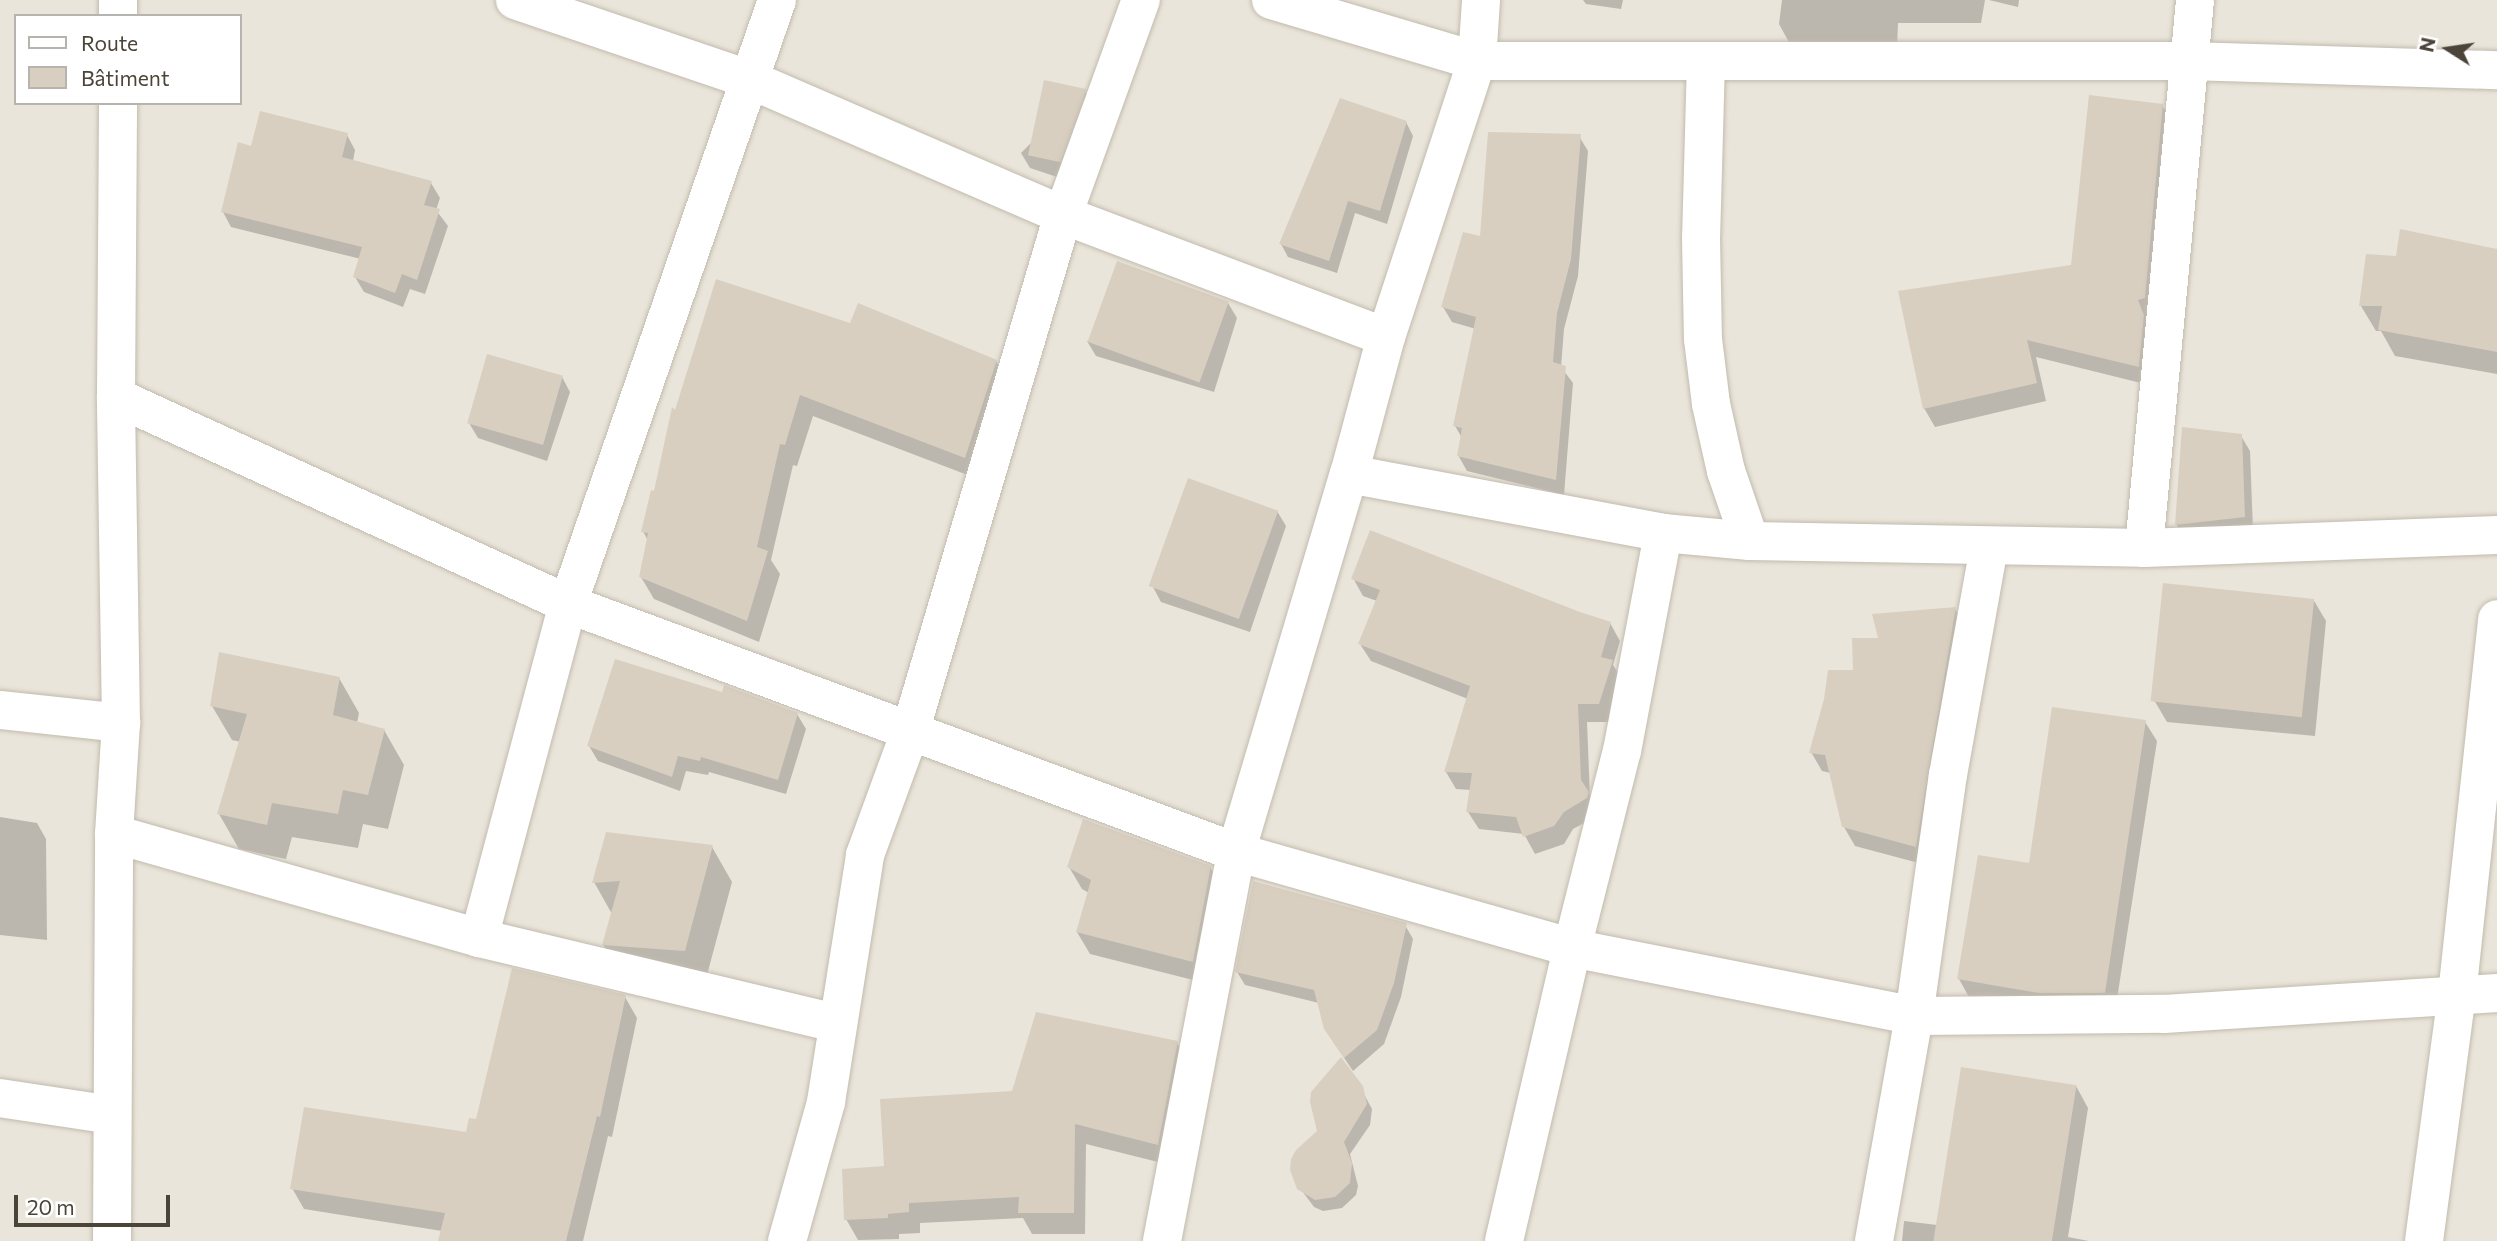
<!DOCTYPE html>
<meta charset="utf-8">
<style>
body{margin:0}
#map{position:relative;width:2497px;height:1241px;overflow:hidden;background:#f6f3ec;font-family:Commissioner,sans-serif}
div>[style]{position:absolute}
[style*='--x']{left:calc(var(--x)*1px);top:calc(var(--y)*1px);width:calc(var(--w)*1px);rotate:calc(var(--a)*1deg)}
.residential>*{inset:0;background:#eae5da}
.shadow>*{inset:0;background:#0003}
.building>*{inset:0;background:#d8cfc1;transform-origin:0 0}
.roads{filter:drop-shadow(0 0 2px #c2bbae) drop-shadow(0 0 2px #c2bbae)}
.minor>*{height:38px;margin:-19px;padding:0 19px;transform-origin:19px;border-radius:19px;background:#fff}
span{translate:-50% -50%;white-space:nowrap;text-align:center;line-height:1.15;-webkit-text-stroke:5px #fff;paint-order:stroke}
.legend{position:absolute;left:14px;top:14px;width:228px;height:91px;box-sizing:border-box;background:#fff;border:2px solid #b7b4b0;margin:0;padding:9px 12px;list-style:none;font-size:21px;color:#4b4439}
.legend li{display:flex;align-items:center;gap:14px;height:35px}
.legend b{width:35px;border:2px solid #b7b4b0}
.north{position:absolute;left:2413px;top:14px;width:70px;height:70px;-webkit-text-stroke:5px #fff;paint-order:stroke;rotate:282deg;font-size:19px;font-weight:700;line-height:28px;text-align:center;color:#4b4439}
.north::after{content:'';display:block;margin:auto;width:24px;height:32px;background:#4b4439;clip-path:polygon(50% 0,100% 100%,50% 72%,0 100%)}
.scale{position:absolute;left:14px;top:1195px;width:156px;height:32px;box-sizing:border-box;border:4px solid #4b4439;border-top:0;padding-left:9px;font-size:21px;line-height:24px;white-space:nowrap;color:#4b4439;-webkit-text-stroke:5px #fff;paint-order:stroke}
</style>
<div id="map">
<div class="residential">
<div style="clip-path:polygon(evenodd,0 0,2497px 0,2497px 1241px,0 1241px,0 0,16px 16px,240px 16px,240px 103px,16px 103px,16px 16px)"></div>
</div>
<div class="shadow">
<div style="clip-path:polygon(1583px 0,1623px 0,1621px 9px,1586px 4px)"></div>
<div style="clip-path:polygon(1782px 0,1985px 0,1981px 23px,1898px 23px,1897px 50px,1791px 46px,1779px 24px)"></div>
<div style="clip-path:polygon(1989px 0,2019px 0,2018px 7px)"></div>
<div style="clip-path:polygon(1084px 90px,1093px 105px,1066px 180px,1030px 168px,1021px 153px)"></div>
<div style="clip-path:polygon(2162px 105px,2173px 124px,2149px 385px,2036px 357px,2046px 401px,1935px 427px,1924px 408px,2072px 267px)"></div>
<div style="clip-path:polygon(1406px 122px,1413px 136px,1387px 224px,1355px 213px,1337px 273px,1288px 257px,1281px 244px)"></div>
<div style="clip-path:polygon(347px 135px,355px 150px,353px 161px,431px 183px,440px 198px,436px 210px,448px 226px,425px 294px,410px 289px,403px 307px,364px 292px,355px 277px,361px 259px,231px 227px,223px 212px,253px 148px)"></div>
<div style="clip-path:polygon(1579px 136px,1588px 151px,1578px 276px,1564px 329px,1561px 367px,1573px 383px,1564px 495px,1467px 471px,1458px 455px,1462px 438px,1455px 426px,1476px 329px,1452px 322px,1443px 307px,1481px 238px)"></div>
<div style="clip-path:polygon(2497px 250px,2497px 374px,2395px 356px,2381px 331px,2376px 331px,2361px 306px,2397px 258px)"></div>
<div style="clip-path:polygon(1228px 303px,1237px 318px,1214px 392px,1096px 356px,1087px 341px)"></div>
<div style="clip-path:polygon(851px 326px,996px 361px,1009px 383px,978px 479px,813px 416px,797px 466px,793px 465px,771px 560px,780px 574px,759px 642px,654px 599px,641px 577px,648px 541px,643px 531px,676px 413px)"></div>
<div style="clip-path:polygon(562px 377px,570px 392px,547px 461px,478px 438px,469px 423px)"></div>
<div style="clip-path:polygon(2241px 436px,2250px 451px,2253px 531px,2185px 539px,2176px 524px)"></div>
<div style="clip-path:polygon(1277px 511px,1286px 526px,1250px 632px,1161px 602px,1153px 587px)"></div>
<div style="clip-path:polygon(1353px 578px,1579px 614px,1610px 623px,1620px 641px,1613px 665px,1622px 679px,1609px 722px,1587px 722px,1590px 797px,1598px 811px,1597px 816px,1573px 829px,1564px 844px,1535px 854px,1524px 834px,1479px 829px,1468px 812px,1471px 790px,1456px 789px,1446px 772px,1468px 699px,1371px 661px,1360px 644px,1377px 601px,1363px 596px)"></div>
<div style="clip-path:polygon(2313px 599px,2326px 621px,2315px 736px,2167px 722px,2154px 700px)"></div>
<div style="clip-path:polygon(1955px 609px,1966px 628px,1926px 865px,1855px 846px,1844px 827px,1831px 773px,1822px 771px,1811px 752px,1855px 672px,1880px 640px)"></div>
<div style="clip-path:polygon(339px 678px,359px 713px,357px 723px,384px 730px,404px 765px,388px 829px,363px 824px,358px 848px,292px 837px,286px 859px,239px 849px,219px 814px,241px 742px,232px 740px,212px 706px)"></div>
<div style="clip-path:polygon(724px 694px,797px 714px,806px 729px,786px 794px,709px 772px,708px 775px,686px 771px,680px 791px,598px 761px,589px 746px)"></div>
<div style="clip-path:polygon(2145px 722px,2157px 741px,2115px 1012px,1970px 999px,1959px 979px,2030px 865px)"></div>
<div style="clip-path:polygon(0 817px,37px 823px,46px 839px,47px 940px,0 935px)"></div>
<div style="clip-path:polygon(712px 847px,732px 882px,704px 986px,623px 979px,603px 944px,612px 914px,594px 882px)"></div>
<div style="clip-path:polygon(1069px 867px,1210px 867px,1223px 890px,1205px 983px,1090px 954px,1077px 932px,1089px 893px,1082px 889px)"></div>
<div style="clip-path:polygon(1405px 925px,1413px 939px,1401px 997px,1384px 1044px,1353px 1071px,1334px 1043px,1319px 1003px,1245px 985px,1237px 972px)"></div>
<div style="clip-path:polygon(625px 997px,637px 1018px,612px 1137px,608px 1136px,583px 1241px,440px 1241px,442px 1231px,304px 1209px,292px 1188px,467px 1134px,477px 1122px)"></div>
<div style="clip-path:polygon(1177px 1043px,1189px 1064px,1170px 1165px,1086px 1144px,1085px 1234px,1032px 1234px,1023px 1218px,920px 1223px,920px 1233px,899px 1234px,899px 1239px,858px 1240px,846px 1219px,885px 1168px,1013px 1093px)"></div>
<div style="clip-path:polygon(2076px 1086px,2088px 1108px,2068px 1237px,2089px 1241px,1902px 1241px,1904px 1221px,1937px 1225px)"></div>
<div style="clip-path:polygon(1365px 1096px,1372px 1109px,1370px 1125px,1350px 1154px,1358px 1186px,1356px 1195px,1342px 1208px,1323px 1211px,1314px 1207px,1294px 1180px)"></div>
</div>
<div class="building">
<div style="left:1044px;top:80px;width:43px;height:77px;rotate:12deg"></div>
<div style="clip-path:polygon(2089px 95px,2163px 104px,2145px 298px,2138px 300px,2144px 315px,2139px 367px,2027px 340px,2037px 383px,1923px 409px,1898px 291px,2071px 265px)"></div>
<div style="clip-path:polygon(1340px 98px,1407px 121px,1380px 211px,1348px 201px,1329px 261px,1279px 244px)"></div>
<div style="clip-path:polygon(260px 111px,348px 133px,342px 157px,432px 181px,424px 205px,440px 209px,417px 280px,402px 274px,395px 293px,353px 277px,362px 247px,221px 212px,238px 142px,251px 146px)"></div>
<div style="clip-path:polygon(1488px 132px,1581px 134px,1571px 259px,1557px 313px,1553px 362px,1566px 366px,1556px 480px,1457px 456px,1462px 428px,1453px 426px,1476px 317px,1441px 307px,1463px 232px,1480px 236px)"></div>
<div style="clip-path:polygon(2400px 229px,2497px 249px,2497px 352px,2378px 330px,2382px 306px,2359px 306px,2366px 254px,2396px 256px)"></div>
<div style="left:1117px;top:261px;width:119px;height:86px;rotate:20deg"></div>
<div style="clip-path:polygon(716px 279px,850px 323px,858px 303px,997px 360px,965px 458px,800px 395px,785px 445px,780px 444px,757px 547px,768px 551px,747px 621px,639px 577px,648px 533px,641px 532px,651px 490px,654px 491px,672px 407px,675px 410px)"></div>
<div style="left:487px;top:354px;width:79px;height:72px;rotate:16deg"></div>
<div style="clip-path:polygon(2182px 427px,2242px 434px,2245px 517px,2175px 525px)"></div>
<div style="left:1188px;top:478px;width:96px;height:115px;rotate:20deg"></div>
<div style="clip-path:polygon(1370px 530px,1580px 612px,1611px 622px,1601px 657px,1613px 660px,1599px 704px,1578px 704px,1581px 780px,1589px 792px,1587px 798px,1564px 812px,1554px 826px,1523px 837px,1516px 817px,1466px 812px,1472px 773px,1444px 772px,1470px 686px,1358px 644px,1380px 590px,1351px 579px)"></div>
<div style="left:2163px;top:583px;width:152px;height:119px;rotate:6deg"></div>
<div style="clip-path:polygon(1956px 607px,1916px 847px,1842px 827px,1825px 755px,1809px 753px,1824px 699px,1828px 670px,1853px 670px,1852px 638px,1878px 638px,1872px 614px)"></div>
<div style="clip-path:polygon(219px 652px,340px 677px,333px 715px,385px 729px,368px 795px,343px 790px,338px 814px,272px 803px,267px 825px,217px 814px,247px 714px,210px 706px)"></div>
<div style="clip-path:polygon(615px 659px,722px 692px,724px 685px,798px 713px,778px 780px,701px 757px,700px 761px,678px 756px,672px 777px,587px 746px)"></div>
<div style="clip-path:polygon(2052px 707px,2146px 720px,2105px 993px,2039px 993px,1957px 979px,1978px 855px,2029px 863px)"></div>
<div style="clip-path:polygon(1083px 819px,1211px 866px,1193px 962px,1076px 932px,1091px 880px,1067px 867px)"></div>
<div style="clip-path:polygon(606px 832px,713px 845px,685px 951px,602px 945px,620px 881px,592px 883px)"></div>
<div style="clip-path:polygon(1253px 881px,1407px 923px,1394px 983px,1377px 1030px,1344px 1058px,1324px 1029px,1314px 990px,1235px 972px)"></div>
<div style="clip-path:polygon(512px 968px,626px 995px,600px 1117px,597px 1116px,566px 1241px,438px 1241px,445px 1213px,290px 1189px,304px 1107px,466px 1132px,469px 1118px,476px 1119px)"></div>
<div style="clip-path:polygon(1036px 1012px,1178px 1041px,1158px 1145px,1075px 1124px,1074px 1213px,1018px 1213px,1019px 1197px,909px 1203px,909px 1212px,888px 1214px,888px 1218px,844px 1220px,842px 1169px,884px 1166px,880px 1099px,1012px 1091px)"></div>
<div style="clip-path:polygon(1341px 1057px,1363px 1086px,1367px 1104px,1344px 1142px,1352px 1163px,1350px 1183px,1335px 1197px,1315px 1200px,1297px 1189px,1290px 1170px,1291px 1159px,1296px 1150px,1317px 1131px,1310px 1102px,1311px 1092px)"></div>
<div style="left:1961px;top:1067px;width:117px;height:176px;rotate:9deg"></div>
</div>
<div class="roads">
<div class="minor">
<div style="--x:515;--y:0;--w:249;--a:18.7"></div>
<div style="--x:751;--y:80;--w:340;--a:23.4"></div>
<div style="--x:1063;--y:215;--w:345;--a:20.7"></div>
<div style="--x:1271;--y:0;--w:215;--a:16.5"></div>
<div style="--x:1477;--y:61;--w:711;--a:0"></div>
<div style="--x:2188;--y:61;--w:309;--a:1.7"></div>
<div style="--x:118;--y:16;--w:16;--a:-90"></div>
<div style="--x:1706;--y:61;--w:177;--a:91.6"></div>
<div style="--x:1701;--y:238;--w:101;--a:88.9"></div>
<div style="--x:1703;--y:339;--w:65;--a:83"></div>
<div style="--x:1711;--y:404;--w:69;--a:77.4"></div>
<div style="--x:1726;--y:471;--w:74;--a:71.1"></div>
<div style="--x:116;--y:397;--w:497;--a:24.6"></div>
<div style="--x:568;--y:604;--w:713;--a:20.37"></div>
<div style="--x:1236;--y:852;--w:349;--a:15.9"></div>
<div style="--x:1572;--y:948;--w:349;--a:11.2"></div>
<div style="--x:1914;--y:1016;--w:250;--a:-0.5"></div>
<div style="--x:2164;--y:1014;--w:334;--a:-3.6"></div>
<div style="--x:1349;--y:474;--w:319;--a:10.6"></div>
<div style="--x:1663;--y:533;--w:87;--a:5.3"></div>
<div style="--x:1750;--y:541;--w:394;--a:1"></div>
<div style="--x:2144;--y:548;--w:353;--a:-2.1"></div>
<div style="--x:2144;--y:548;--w:550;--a:-84.68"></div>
<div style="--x:0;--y:710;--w:122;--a:6.1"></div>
<div style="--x:114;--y:834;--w:380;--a:15.9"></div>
<div style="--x:479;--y:938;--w:368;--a:13.4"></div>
<div style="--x:479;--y:938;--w:346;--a:-75.1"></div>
<div style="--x:568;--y:604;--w:639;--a:-70.91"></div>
<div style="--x:0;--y:1098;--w:113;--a:8.6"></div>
<div style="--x:112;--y:1241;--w:407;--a:-89.7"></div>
<div style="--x:114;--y:834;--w:111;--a:-86.4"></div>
<div style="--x:121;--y:723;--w:326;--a:-90.9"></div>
<div style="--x:116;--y:397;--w:294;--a:-89.6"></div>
<div style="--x:787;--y:1241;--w:144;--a:-74.3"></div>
<div style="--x:826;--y:1102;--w:250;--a:-81"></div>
<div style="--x:865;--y:855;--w:131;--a:-69.9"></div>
<div style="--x:910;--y:732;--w:539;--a:-73.51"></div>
<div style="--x:1063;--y:215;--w:229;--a:-70.1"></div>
<div style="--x:1162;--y:1241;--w:396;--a:-79.2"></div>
<div style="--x:1236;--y:852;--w:395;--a:-73.4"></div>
<div style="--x:1349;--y:474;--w:142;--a:-74.9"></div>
<div style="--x:1386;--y:337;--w:291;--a:-71.8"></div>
<div style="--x:1477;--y:61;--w:61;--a:-86.2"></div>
<div style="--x:1504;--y:1241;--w:301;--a:-76.9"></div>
<div style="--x:1572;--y:948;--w:203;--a:-75.8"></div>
<div style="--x:1622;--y:751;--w:222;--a:-79.3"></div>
<div style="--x:1874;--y:1241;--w:229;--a:-79.9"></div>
<div style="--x:1914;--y:1016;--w:243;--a:-82"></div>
<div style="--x:1948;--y:775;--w:232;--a:-79.8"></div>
<div style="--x:2424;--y:1241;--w:248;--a:-82.4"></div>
<div style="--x:2457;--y:995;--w:378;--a:-83.9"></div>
</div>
</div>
<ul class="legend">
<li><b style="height:9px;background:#fff"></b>Route</li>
<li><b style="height:19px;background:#d8cfc1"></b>Bâtiment</li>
</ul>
<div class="north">N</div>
<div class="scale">20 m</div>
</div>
